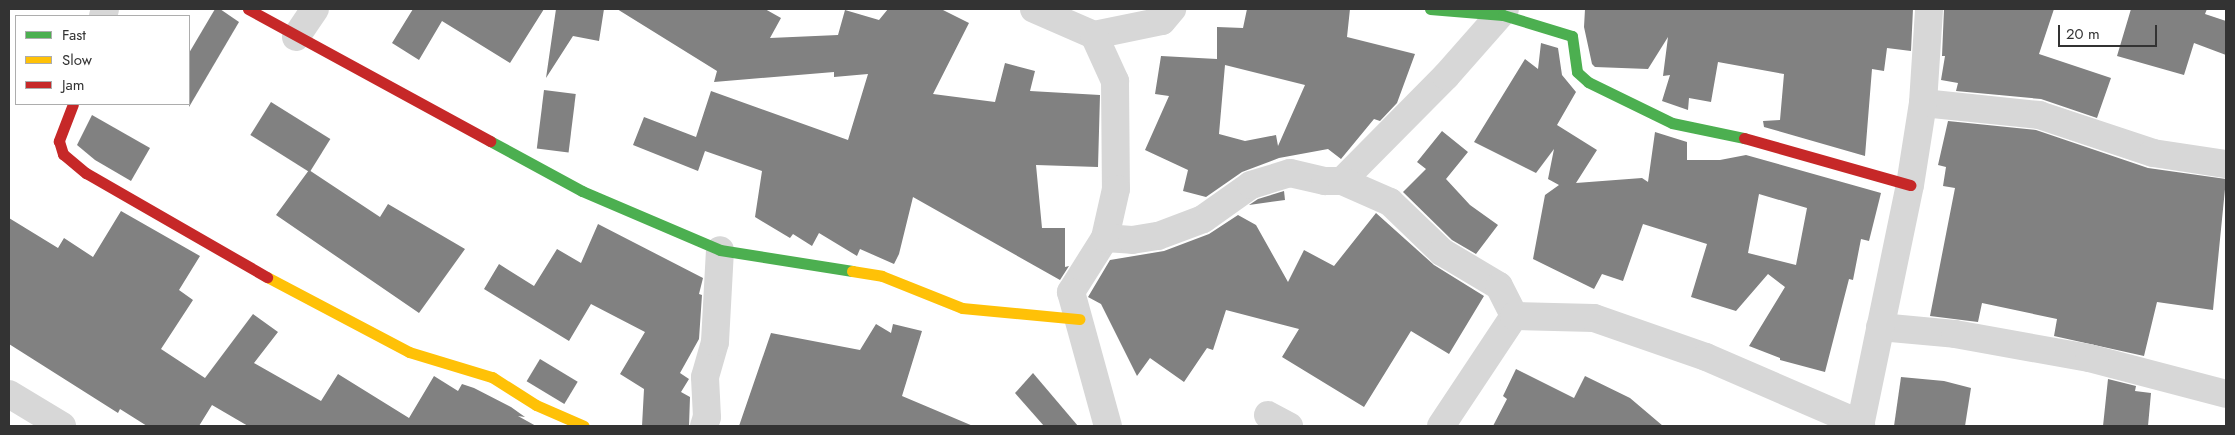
<!DOCTYPE html>
<style>
body{margin:0}
#map{position:relative;width:2235px;height:435px;overflow:hidden;background:#fff;font-family:Jost,sans-serif}
div>[style]{position:absolute}
[style*='--x']{left:calc(var(--x)*1px);top:calc(var(--y)*1px);width:calc(var(--w)*1px);rotate:calc(var(--a)*1deg)}
.building>*{inset:0;background:#818181;transform-origin:0 0}
.street>*{height:28px;margin:-14px;padding:0 14px;transform-origin:14px;border-radius:14px;background:#d7d7d7}
.fast>*{height:11px;margin:-5.5px;padding:0 5.5px;transform-origin:5.5px;border-radius:5.5px;background:#4caf50}
.slow>*{height:11px;margin:-5.5px;padding:0 5.5px;transform-origin:5.5px;border-radius:5.5px;background:#ffc107}
.jam>*{height:11px;margin:-5.5px;padding:0 5.5px;transform-origin:5.5px;border-radius:5.5px;background:#c62828}
span{translate:-50% -50%;white-space:nowrap;text-align:center;line-height:1.15;-webkit-text-stroke:5px #fff;paint-order:stroke}
.frame{position:absolute;inset:0;border:10px solid #333;pointer-events:none}
.legend{position:absolute;left:15px;top:15px;width:175px;height:90px;box-sizing:border-box;background:#fff;border:1px solid #adadad;margin:0;padding:6px 9px;list-style:none;font-size:15px;color:#333}
.legend li{display:flex;align-items:center;gap:10px;height:25px}
.legend b{width:25px;border:1px solid #adadad}
.scale{position:absolute;left:2058px;top:25px;width:99px;height:22px;box-sizing:border-box;border:2px solid #333;border-top:0;padding-left:6px;font-size:15px;line-height:18px;white-space:nowrap;color:#333;-webkit-text-stroke:4px #fff;paint-order:stroke}
</style>
<div id="map">
<div class="building">
<div style="clip-path:polygon(215px 9px,220px 9px,239px 22px,189px 107px,189px 53px)"></div>
<div style="clip-path:polygon(413px 9px,544px 9px,510px 63px,442px 21px,419px 60px,392px 43px)"></div>
<div style="clip-path:polygon(556px 9px,604px 9px,599px 41px,573px 36px,546px 78px)"></div>
<div style="clip-path:polygon(617px 9px,765px 9px,781px 18px,770px 38px,838px 35px,845px 10px,879px 20px,888px 9px,941px 9px,969px 23px,933px 94px,995px 102px,1005px 63px,1035px 71px,1030px 91px,1100px 95px,1098px 167px,1036px 165px,1042px 228px,1065px 228px,1065px 267px,1069px 266px,1060px 280px,913px 197px,899px 254px,894px 264px,860px 249px,857px 256px,819px 233px,812px 246px,793px 234px,790px 238px,755px 217px,762px 171px,705px 151px,698px 171px,633px 145px,644px 117px,696px 137px,711px 91px,848px 140px,868px 74px,834px 77px,834px 72px,714px 82px,717px 71px)"></div>
<div style="clip-path:polygon(evenodd,1247px 9px,1350px 9px,1347px 37px,1415px 54px,1397px 103px,1380px 121px,1374px 119px,1341px 159px,1328px 149px,1279px 158px,1242px 172px,1206px 197px,1183px 191px,1188px 170px,1145px 150px,1169px 96px,1155px 94px,1161px 56px,1217px 59px,1217px 27px,1243px 28px,1247px 9px,1225px 65px,1305px 85px,1278px 146px,1276px 135px,1245px 141px,1219px 134px,1225px 65px)"></div>
<div style="clip-path:polygon(1585px 9px,1913px 9px,1911px 51px,1887px 48px,1884px 71px,1872px 69px,1865px 156px,1764px 127px,1763px 121px,1780px 120px,1784px 74px,1718px 62px,1711px 102px,1689px 98px,1688px 110px,1662px 101px,1670px 75px,1663px 76px,1668px 37px,1648px 69px,1595px 67px,1592px 64px,1584px 27px)"></div>
<div style="clip-path:polygon(1944px 9px,2054px 9px,2039px 54px,2111px 78px,2097px 118px,2041px 99px,1956px 91px,1958px 83px,1941px 80px,1945px 56px,1942px 56px)"></div>
<div style="clip-path:polygon(2131px 9px,2207px 9px,2205px 14px,2226px 21px,2226px 55px,2194px 43px,2184px 75px,2117px 56px)"></div>
<div style="clip-path:polygon(evenodd,1541px 43px,1558px 48px,1562px 75px,1576px 92px,1557px 125px,1597px 150px,1576px 183px,1642px 178px,1648px 182px,1655px 132px,1687px 142px,1687px 160px,1720px 160px,1746px 155px,1881px 193px,1869px 241px,1861px 239px,1853px 280px,1849px 279px,1825px 372px,1780px 360px,1780px 358px,1749px 346px,1785px 287px,1768px 274px,1736px 311px,1691px 297px,1707px 244px,1643px 224px,1623px 281px,1602px 274px,1594px 289px,1533px 259px,1545px 195px,1559px 185px,1548px 179px,1554px 149px,1536px 173px,1474px 142px,1525px 59px,1538px 69px,1541px 43px,1759px 194px,1807px 208px,1796px 265px,1748px 253px,1759px 194px)"></div>
<div style="left:544px;top:90px;width:32px;height:59px;rotate:7deg"></div>
<div style="left:271px;top:102px;width:70px;height:39px;rotate:32deg"></div>
<div style="clip-path:polygon(92px 115px,150px 148px,131px 181px,95px 160px,77px 145px)"></div>
<div style="clip-path:polygon(1948px 121px,2036px 130px,2148px 168px,2226px 179px,2213px 310px,2157px 302px,2144px 356px,2054px 336px,2057px 319px,1982px 303px,1978px 322px,1930px 316px,1955px 188px,1943px 186px,1946px 167px,1938px 165px)"></div>
<div style="clip-path:polygon(1442px 131px,1468px 152px,1446px 179px,1470px 205px,1498px 225px,1476px 254px,1452px 240px,1403px 192px,1426px 169px,1417px 162px)"></div>
<div style="clip-path:polygon(309px 170px,380px 217px,388px 204px,465px 249px,419px 313px,276px 215px)"></div>
<div style="clip-path:polygon(1284px 191px,1285px 200px,1249px 205px,1258px 199px)"></div>
<div style="clip-path:polygon(121px 211px,200px 256px,179px 290px,193px 300px,161px 349px,205px 378px,253px 314px,278px 332px,254px 363px,321px 401px,338px 374px,409px 418px,434px 376px,458px 391px,462px 384px,474px 388px,511px 407px,525px 417px,518px 416px,536px 426px,248px 426px,212px 405px,199px 426px,147px 426px,120px 409px,118px 413px,9px 344px,9px 218px,58px 248px,64px 238px,93px 257px)"></div>
<div style="clip-path:polygon(1376px 213px,1434px 265px,1484px 296px,1449px 354px,1411px 331px,1364px 407px,1282px 357px,1299px 329px,1226px 310px,1213px 350px,1207px 348px,1184px 382px,1150px 358px,1137px 376px,1101px 304px,1088px 297px,1110px 260px,1164px 251px,1209px 234px,1238px 215px,1256px 225px,1288px 282px,1304px 250px,1334px 266px)"></div>
<div style="clip-path:polygon(598px 224px,703px 278px,699px 294px,702px 295px,699px 339px,680px 373px,689px 379px,681px 392px,690px 397px,689px 426px,642px 426px,644px 389px,620px 374px,645px 332px,591px 304px,569px 341px,484px 289px,499px 264px,534px 286px,557px 249px,581px 263px)"></div>
<div style="clip-path:polygon(876px 324px,891px 333px,893px 324px,922px 331px,902px 396px,973px 426px,739px 426px,771px 333px,860px 350px)"></div>
<div style="left:540px;top:359px;width:44px;height:26px;rotate:31deg"></div>
<div style="clip-path:polygon(1516px 369px,1574px 398px,1585px 376px,1630px 398px,1663px 426px,1493px 426px,1507px 399px,1503px 396px)"></div>
<div style="clip-path:polygon(1033px 373px,1078px 426px,1044px 426px,1015px 393px)"></div>
<div style="clip-path:polygon(1901px 377px,1944px 381px,1971px 388px,1965px 426px,1894px 426px)"></div>
<div style="clip-path:polygon(2108px 379px,2136px 386px,2135px 391px,2151px 393px,2148px 426px,2103px 426px)"></div>
</div>
<div class="street">
<div style="--x:1034;--y:9;--w:65;--a:23.4"></div>
<div style="--x:1094;--y:35;--w:69;--a:-11.6"></div>
<div style="--x:1162;--y:21;--w:16;--a:-50"></div>
<div style="--x:103;--y:16;--w:7;--a:-74"></div>
<div style="--x:1094;--y:35;--w:51;--a:65.5"></div>
<div style="--x:1115;--y:81;--w:108;--a:89.5"></div>
<div style="--x:1116;--y:189;--w:50;--a:102.7"></div>
<div style="--x:1105;--y:238;--w:64;--a:122.2"></div>
<div style="--x:1071;--y:292;--w:139;--a:74.6"></div>
<div style="--x:296;--y:37;--w:34;--a:-56"></div>
<div style="--x:1923;--y:103;--w:117;--a:5.9"></div>
<div style="--x:2039;--y:115;--w:120;--a:18.4"></div>
<div style="--x:2153;--y:153;--w:74;--a:8.6"></div>
<div style="--x:1342;--y:181;--w:148;--a:-45.3"></div>
<div style="--x:1446;--y:76;--w:89;--a:-48.6"></div>
<div style="--x:1105;--y:238;--w:27;--a:4"></div>
<div style="--x:1132;--y:240;--w:26;--a:-9"></div>
<div style="--x:1158;--y:236;--w:48;--a:-20.7"></div>
<div style="--x:1203;--y:219;--w:59;--a:-35.3"></div>
<div style="--x:1251;--y:185;--w:41;--a:-17.1"></div>
<div style="--x:1290;--y:173;--w:36;--a:13"></div>
<div style="--x:1325;--y:181;--w:17;--a:0"></div>
<div style="--x:1342;--y:181;--w:52;--a:23.6"></div>
<div style="--x:1390;--y:202;--w:72;--a:43.9"></div>
<div style="--x:1442;--y:252;--w:66;--a:30.8"></div>
<div style="--x:1499;--y:286;--w:34;--a:63"></div>
<div style="--x:1880;--y:327;--w:75;--a:5.3"></div>
<div style="--x:1955;--y:334;--w:136;--a:10.2"></div>
<div style="--x:2089;--y:358;--w:142;--a:14.7"></div>
<div style="--x:9;--y:394;--w:62;--a:31.1"></div>
<div style="--x:1268;--y:415;--w:24;--a:28"></div>
<div style="--x:704;--y:426;--w:9;--a:-72"></div>
<div style="--x:707;--y:417;--w:40;--a:-92.9"></div>
<div style="--x:705;--y:377;--w:36;--a:-74"></div>
<div style="--x:715;--y:342;--w:92;--a:-86.9"></div>
<div style="--x:1441;--y:426;--w:132;--a:-56.4"></div>
<div style="--x:1514;--y:316;--w:80;--a:1.4"></div>
<div style="--x:1594;--y:318;--w:119;--a:19.2"></div>
<div style="--x:1706;--y:357;--w:169;--a:23.4"></div>
<div style="--x:1860;--y:426;--w:246;--a:-78.3"></div>
<div style="--x:1910;--y:185;--w:83;--a:-81"></div>
<div style="--x:1923;--y:103;--w:94;--a:-86.3"></div>
</div>
<div class="fast">
<div style="--x:1430;--y:9;--w:73;--a:4.7"></div>
<div style="--x:1503;--y:15;--w:72;--a:16.9"></div>
<div style="--x:1572;--y:36;--w:36;--a:82"></div>
<div style="--x:1577;--y:72;--w:15;--a:42"></div>
<div style="--x:1588;--y:82;--w:93;--a:26"></div>
<div style="--x:1672;--y:123;--w:74;--a:11.8"></div>
<div style="--x:490;--y:141;--w:105;--a:28.5"></div>
<div style="--x:582;--y:191;--w:150;--a:23.1"></div>
<div style="--x:720;--y:250;--w:134;--a:9"></div>
</div>
<div class="slow">
<div style="--x:852;--y:271;--w:30;--a:9"></div>
<div style="--x:882;--y:276;--w:86;--a:21.8"></div>
<div style="--x:962;--y:308;--w:118;--a:5.4"></div>
<div style="--x:267;--y:277;--w:161;--a:27.8"></div>
<div style="--x:409;--y:352;--w:87;--a:16.8"></div>
<div style="--x:492;--y:377;--w:52;--a:32.5"></div>
<div style="--x:536;--y:405;--w:52;--a:23.6"></div>
</div>
<div class="jam">
<div style="--x:248;--y:9;--w:276;--a:28.6"></div>
<div style="--x:73;--y:104;--w:40;--a:111"></div>
<div style="--x:59;--y:141;--w:14;--a:73"></div>
<div style="--x:63;--y:154;--w:30;--a:40"></div>
<div style="--x:86;--y:173;--w:209;--a:29.9"></div>
<div style="--x:1744;--y:138;--w:173;--a:15.8"></div>
</div>
<div class="frame"></div>
<ul class="legend">
<li><b style="height:6px;background:#4caf50"></b>Fast</li>
<li><b style="height:6px;background:#ffc107"></b>Slow</li>
<li><b style="height:6px;background:#c62828"></b>Jam</li>
</ul>
<div class="scale">20 m</div>
</div>
